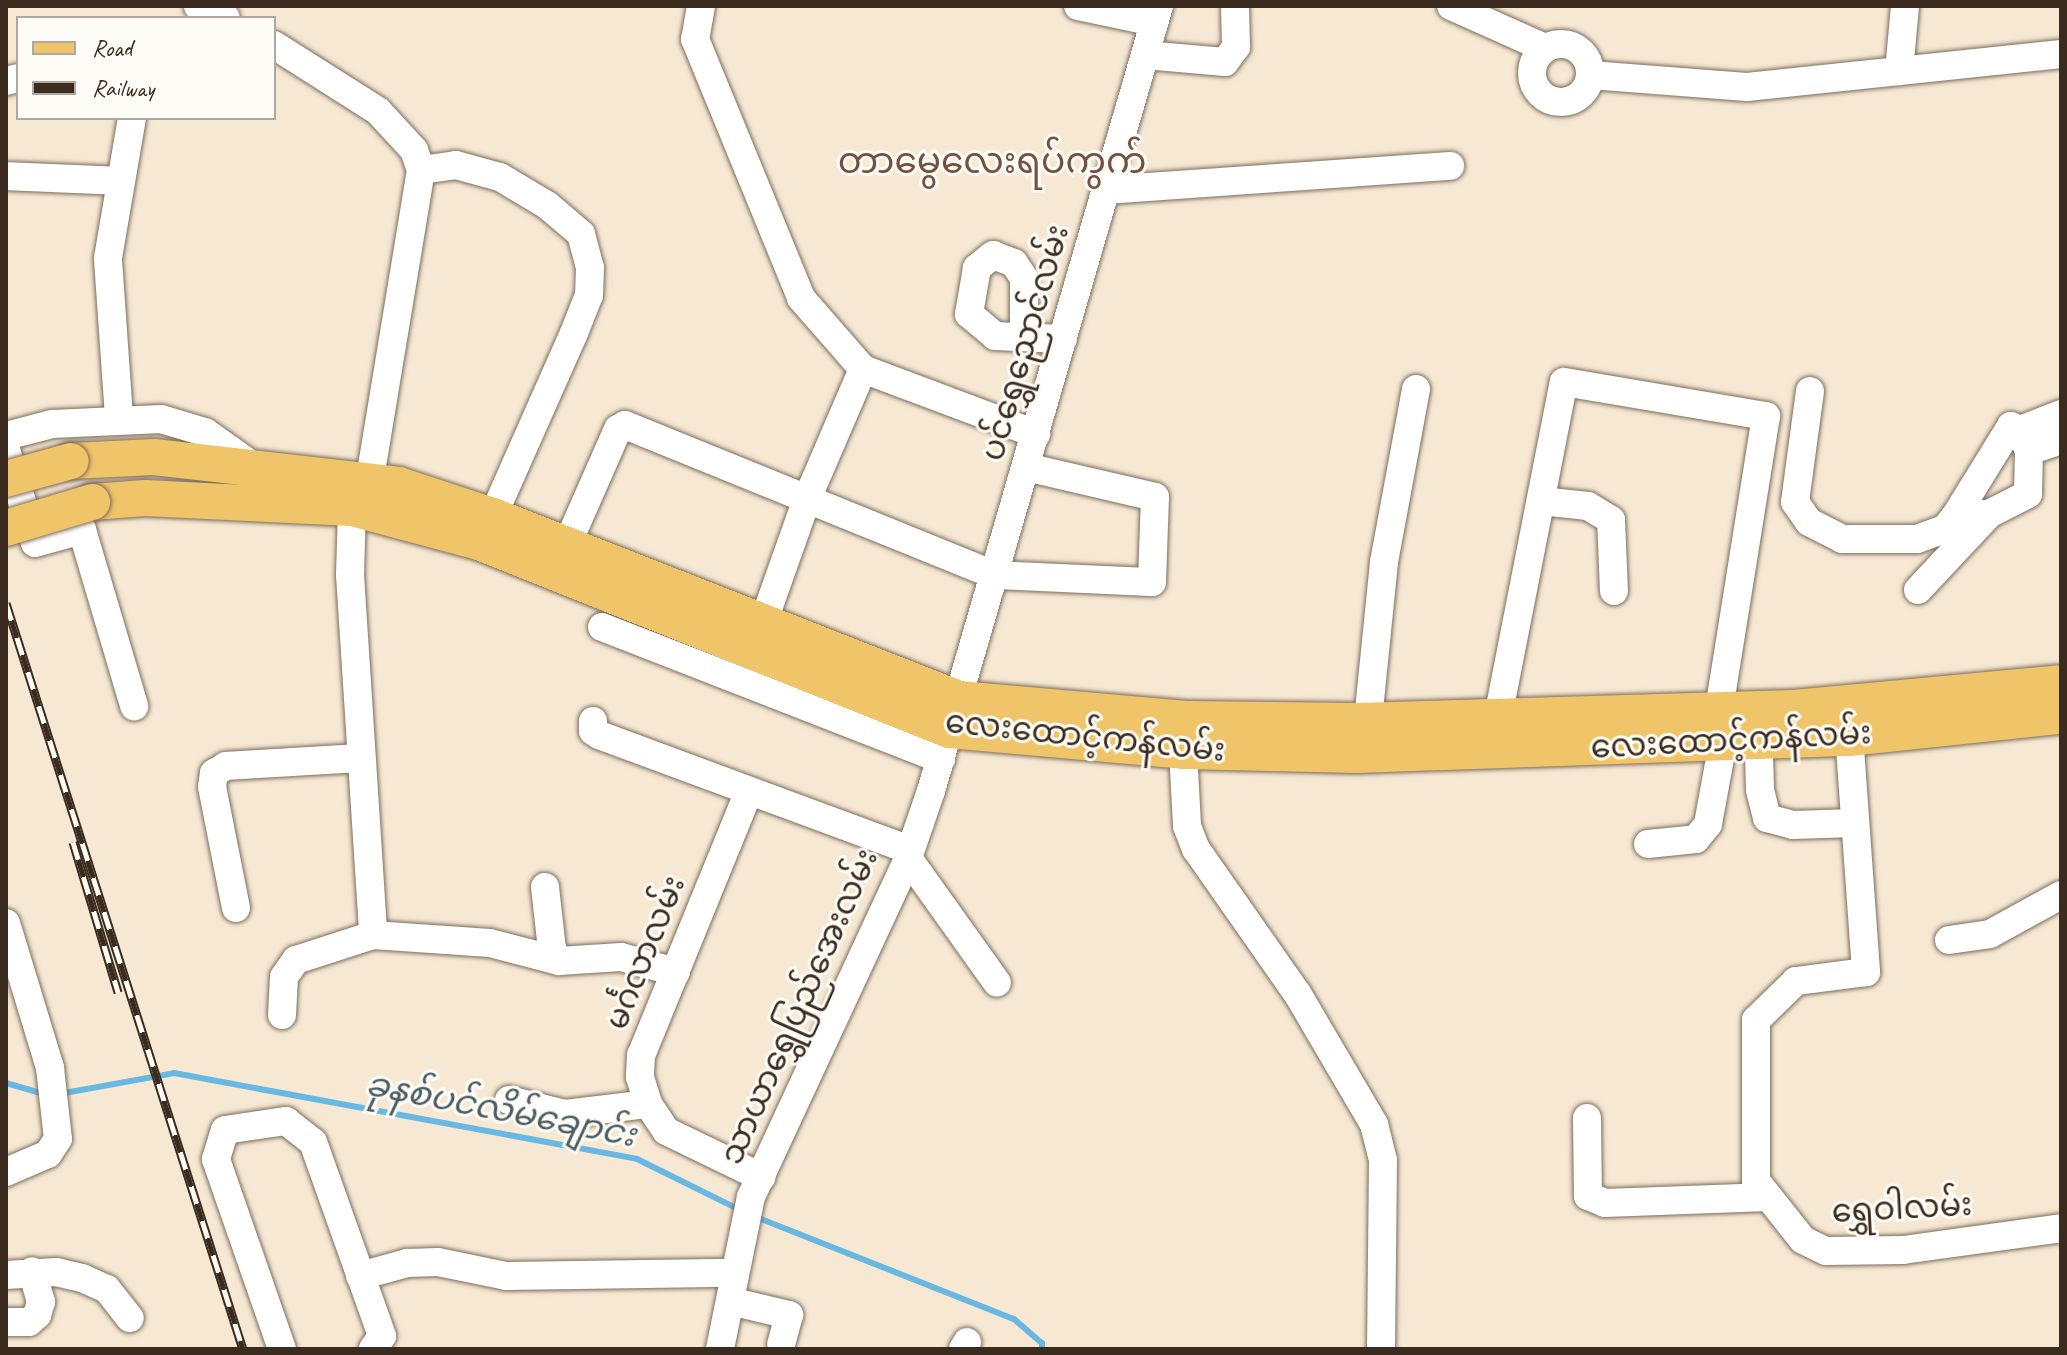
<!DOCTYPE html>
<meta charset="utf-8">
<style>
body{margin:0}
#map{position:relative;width:2067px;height:1355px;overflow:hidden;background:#f6e8d2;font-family:Caveat,"Noto Sans Myanmar",sans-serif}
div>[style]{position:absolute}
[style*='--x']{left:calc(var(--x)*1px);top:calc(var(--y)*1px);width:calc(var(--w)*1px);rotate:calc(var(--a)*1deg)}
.stream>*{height:6px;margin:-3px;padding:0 3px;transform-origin:3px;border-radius:3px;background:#68b8e3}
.roads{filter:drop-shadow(0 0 2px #7c6c5d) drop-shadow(0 0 2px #7c6c5d)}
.minor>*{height:28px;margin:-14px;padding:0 14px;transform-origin:14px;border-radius:14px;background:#fff}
.minor>.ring{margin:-14px;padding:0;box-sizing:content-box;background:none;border:28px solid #fff;border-radius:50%}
.major>*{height:36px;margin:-18px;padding:0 18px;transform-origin:18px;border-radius:18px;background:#f0c469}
.rail>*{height:9px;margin-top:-4.5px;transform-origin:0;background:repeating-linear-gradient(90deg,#fdfcf7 0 18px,#3b2a1e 0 36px);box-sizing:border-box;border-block:2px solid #3b2a1e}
.bridges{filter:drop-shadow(0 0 2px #7c6c5d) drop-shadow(0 0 2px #7c6c5d)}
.major-bridge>*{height:36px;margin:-18px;padding:0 18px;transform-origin:18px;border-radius:18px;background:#f0c469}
span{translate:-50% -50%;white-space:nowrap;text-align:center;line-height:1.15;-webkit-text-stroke:6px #fdfcf7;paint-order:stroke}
.street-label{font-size:32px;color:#3b2a1e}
.water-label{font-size:34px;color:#4b5c63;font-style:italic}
.quarter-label{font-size:36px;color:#765140}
.frame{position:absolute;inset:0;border:8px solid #3b2a1e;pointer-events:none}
.legend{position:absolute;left:16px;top:16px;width:260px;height:104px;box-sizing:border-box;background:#fdfcf7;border:2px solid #afa8a0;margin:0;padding:10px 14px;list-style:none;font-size:24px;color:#3b2a1e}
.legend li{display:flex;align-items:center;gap:16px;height:40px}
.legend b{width:40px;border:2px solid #afa8a0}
</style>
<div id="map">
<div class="stream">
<div style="--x:6;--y:1083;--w:40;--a:16"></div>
<div style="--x:59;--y:1094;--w:117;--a:-10.3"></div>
<div style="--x:174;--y:1073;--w:471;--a:10.5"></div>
<div style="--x:637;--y:1159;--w:117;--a:26.3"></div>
<div style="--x:756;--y:1217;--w:277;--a:21.6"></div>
<div style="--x:1014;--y:1319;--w:37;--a:41"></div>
<div style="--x:1042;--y:1343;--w:6;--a:90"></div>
</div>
<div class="roads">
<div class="minor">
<div style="--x:198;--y:6;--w:30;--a:23"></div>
<div style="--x:701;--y:6;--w:34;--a:100"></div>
<div style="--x:695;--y:39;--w:280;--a:67.7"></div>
<div style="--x:801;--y:298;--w:94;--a:48.9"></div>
<div style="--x:863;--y:369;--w:185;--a:20.6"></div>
<div style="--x:1078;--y:6;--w:78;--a:11.9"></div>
<div style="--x:1451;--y:6;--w:103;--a:24.1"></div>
<div class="ring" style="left:1532px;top:44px;width:30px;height:30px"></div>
<div style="--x:274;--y:45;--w:123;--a:32.4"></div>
<div style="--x:378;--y:111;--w:53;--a:47.3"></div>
<div style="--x:414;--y:150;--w:21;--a:71"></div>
<div style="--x:421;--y:170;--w:313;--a:99.4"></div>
<div style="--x:1145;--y:55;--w:80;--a:5"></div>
<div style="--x:1225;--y:62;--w:19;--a:-54"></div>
<div style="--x:1236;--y:47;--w:41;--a:-91.4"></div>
<div style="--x:1899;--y:71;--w:65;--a:-84.7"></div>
<div style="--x:1590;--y:75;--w:157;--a:4.4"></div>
<div style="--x:1747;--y:87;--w:316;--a:-6"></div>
<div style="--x:6;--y:81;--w:12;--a:-14"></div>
<div style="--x:421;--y:170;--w:35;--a:-8"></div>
<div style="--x:456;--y:165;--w:46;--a:15.3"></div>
<div style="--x:500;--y:177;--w:55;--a:30.8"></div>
<div style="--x:547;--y:205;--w:45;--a:40.5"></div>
<div style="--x:581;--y:234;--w:35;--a:75"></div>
<div style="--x:590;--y:268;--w:27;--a:92"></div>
<div style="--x:589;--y:295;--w:41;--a:111.5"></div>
<div style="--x:574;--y:333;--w:200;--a:113.9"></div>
<div style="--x:6;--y:176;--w:114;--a:2.5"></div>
<div style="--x:1105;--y:190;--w:346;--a:-4"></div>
<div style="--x:1024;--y:337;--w:59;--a:-90"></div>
<div style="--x:1024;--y:278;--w:18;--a:-124"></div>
<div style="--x:1014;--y:263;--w:22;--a:-159"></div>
<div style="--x:993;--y:255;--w:21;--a:141"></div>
<div style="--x:977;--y:268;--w:47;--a:99.9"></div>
<div style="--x:969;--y:314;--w:34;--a:40"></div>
<div style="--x:995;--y:336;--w:68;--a:2.5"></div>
<div style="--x:1810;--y:391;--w:112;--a:97.7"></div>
<div style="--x:1795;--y:502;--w:24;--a:55"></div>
<div style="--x:1809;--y:522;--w:37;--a:27"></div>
<div style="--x:1842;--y:539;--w:75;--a:0"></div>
<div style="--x:1917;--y:539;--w:30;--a:-20"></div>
<div style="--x:1945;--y:529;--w:18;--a:-52"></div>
<div style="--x:119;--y:417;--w:159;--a:-94"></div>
<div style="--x:108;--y:258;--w:142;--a:-80.3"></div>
<div style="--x:2020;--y:430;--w:44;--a:-21.3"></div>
<div style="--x:6;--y:436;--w:48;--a:-14.6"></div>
<div style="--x:52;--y:424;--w:109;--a:-2.6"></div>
<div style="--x:161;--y:419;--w:46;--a:16.5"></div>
<div style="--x:205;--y:432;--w:59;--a:35.3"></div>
<div style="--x:6;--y:450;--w:97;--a:72.7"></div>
<div style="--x:35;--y:543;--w:49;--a:-15.5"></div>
<div style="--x:82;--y:530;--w:184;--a:73.5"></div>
<div style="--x:2029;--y:451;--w:34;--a:-19"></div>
<div style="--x:1541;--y:501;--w:47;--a:6.1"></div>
<div style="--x:1588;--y:506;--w:27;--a:31"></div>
<div style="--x:1611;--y:520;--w:71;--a:87.6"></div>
<div style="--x:352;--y:508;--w:67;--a:91.7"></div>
<div style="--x:350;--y:575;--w:361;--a:86.3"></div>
<div style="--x:567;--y:545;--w:127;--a:-66.3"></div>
<div style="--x:618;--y:429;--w:8;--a:-30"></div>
<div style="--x:625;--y:425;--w:399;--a:22.1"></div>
<div style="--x:995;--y:575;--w:157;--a:2.6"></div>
<div style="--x:1152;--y:582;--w:85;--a:-88"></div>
<div style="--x:1155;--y:497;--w:132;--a:-166.9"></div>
<div style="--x:1918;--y:590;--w:104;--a:-46.9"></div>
<div style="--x:1989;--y:514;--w:44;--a:-27.1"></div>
<div style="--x:2028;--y:494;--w:43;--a:-88.7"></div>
<div style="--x:2029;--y:451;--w:23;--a:-113"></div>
<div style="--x:2020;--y:430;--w:10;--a:-156"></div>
<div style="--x:2011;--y:426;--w:105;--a:121.7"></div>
<div style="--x:1956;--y:515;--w:33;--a:-2"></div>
<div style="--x:763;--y:623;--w:132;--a:-70.5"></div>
<div style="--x:807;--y:499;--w:142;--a:-66.7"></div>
<div style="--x:602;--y:627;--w:364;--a:21.3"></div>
<div style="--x:1498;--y:717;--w:341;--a:-78.9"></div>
<div style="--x:1564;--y:382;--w:205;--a:9.6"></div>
<div style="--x:1766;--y:416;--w:298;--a:99.1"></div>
<div style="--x:1368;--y:720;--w:159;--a:-84.2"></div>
<div style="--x:1384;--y:562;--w:176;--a:-79.5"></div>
<div style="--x:1848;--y:720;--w:253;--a:85.9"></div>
<div style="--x:1866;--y:972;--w:71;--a:172.7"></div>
<div style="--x:1796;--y:981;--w:56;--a:135.7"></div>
<div style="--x:1756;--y:1020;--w:161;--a:90"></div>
<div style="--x:1756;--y:1181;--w:75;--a:51.5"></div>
<div style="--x:1803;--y:1240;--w:25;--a:26"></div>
<div style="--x:1826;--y:1251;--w:77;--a:-0.7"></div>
<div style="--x:1903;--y:1250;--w:160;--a:-7.9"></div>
<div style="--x:593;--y:721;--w:10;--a:90"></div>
<div style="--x:593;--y:731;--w:7;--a:34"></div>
<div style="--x:599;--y:735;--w:329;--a:20.3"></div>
<div style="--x:1758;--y:721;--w:69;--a:88.3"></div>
<div style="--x:1760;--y:790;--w:29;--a:76"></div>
<div style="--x:1767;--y:818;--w:27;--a:15"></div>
<div style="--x:1793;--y:825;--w:62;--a:-1.8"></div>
<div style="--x:1183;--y:751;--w:75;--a:86.9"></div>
<div style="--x:1187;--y:826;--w:25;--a:69"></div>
<div style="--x:1196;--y:849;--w:176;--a:55"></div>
<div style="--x:1297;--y:993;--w:152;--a:59.6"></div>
<div style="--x:1374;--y:1124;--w:37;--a:76"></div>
<div style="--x:1383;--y:1160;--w:189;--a:90.6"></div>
<div style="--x:749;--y:791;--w:285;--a:112.2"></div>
<div style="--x:641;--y:1055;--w:22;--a:93"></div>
<div style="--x:640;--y:1077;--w:28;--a:73"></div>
<div style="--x:648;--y:1104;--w:32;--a:56"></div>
<div style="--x:666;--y:1131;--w:106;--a:25.8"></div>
<div style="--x:1648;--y:844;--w:48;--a:-5.9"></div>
<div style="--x:1696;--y:839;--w:19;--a:-51"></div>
<div style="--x:1708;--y:824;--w:100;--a:-79.6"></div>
<div style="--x:908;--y:858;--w:153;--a:54.5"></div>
<div style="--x:545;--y:887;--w:62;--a:83.6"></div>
<div style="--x:552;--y:949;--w:14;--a:60"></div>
<div style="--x:236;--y:908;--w:123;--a:-101.2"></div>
<div style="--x:212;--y:787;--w:14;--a:-82"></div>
<div style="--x:214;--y:773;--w:14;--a:-30"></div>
<div style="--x:226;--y:766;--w:133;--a:-3.4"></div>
<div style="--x:6;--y:923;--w:152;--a:73.1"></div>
<div style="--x:50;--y:1068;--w:71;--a:83.6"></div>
<div style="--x:58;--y:1139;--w:18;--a:124"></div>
<div style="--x:48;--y:1154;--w:46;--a:156.8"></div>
<div style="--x:1949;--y:940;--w:41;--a:-8.3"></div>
<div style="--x:1990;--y:934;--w:81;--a:-28.8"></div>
<div style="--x:282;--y:1015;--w:38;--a:-87"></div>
<div style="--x:284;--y:977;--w:21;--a:-55"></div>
<div style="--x:296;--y:960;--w:81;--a:-18"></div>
<div style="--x:373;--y:935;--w:117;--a:3.9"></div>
<div style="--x:490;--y:943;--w:71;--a:14.6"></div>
<div style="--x:559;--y:961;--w:62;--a:-3.7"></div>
<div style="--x:621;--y:957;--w:57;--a:15.3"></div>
<div style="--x:509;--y:1100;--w:58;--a:14"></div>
<div style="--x:565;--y:1114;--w:84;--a:-6.9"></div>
<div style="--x:1587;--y:1118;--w:78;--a:89.3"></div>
<div style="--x:1588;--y:1196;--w:18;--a:22"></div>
<div style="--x:1605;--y:1203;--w:163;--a:-2.1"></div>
<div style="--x:6;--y:1275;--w:50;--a:-3.4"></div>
<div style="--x:56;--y:1272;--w:27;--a:13"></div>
<div style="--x:82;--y:1278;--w:27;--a:24"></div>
<div style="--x:107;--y:1289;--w:37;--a:52"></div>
<div style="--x:360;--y:1276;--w:49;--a:-15.5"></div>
<div style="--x:407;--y:1263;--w:31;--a:-2"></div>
<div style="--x:438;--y:1262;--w:69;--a:11.6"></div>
<div style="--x:506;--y:1276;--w:227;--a:-0.8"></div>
<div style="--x:730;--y:1301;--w:61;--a:13.3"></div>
<div style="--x:789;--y:1315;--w:30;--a:105"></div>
<div style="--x:6;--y:1322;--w:23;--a:0"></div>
<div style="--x:29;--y:1322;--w:11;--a:-41"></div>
<div style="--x:37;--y:1315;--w:14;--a:-73"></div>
<div style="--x:41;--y:1302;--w:32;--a:-106"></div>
<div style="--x:282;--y:1349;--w:201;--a:-109.2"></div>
<div style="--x:216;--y:1159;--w:30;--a:-73"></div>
<div style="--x:225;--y:1130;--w:62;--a:-8.4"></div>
<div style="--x:286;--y:1121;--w:34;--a:38"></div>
<div style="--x:313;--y:1142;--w:206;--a:70.4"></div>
<div style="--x:382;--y:1336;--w:16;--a:125"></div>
<div style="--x:720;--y:1349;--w:155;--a:-78.5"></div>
<div style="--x:751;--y:1197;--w:374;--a:-65.1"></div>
<div style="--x:908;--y:858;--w:71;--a:-71.1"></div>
<div style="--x:931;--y:791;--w:817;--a:-73.8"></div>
<div style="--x:963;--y:1349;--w:8;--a:-60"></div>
</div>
<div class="major">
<div style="--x:71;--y:461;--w:83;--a:-2.8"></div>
<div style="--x:154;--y:457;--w:247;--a:6.5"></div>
<div style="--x:399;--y:485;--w:99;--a:18.3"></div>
<div style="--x:493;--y:516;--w:501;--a:21.44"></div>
<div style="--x:959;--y:699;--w:231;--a:5"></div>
<div style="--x:1189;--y:719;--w:168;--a:0.7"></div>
<div style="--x:1357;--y:721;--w:436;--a:-1.7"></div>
<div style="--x:1793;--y:708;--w:269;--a:-5.3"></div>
<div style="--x:92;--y:502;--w:53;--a:-4.3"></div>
<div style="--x:145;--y:498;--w:207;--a:2.8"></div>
<div style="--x:352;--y:508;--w:131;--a:15"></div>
<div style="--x:479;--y:542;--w:506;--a:21.8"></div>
<div style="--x:949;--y:730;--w:235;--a:5.1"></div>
<div style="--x:1183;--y:751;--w:174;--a:1.3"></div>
<div style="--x:1357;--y:755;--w:493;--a:-2"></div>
<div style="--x:1850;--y:738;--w:212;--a:-6"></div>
</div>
</div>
<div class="rail">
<div style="--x:6;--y:603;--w:783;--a:72.38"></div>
<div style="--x:73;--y:842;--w:157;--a:73.3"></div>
</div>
<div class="bridges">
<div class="major-bridge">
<div style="--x:6;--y:479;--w:67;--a:-15.5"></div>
<div style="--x:6;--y:528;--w:90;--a:-16.8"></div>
</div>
</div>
<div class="street-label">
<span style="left:1026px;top:343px;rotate:-74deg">ပင်ရွှေညောင်လမ်း</span>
<span style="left:1085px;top:737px;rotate:6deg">လေးထောင့်ကန်လမ်း</span>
<span style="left:1731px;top:741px;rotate:-3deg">လေးထောင့်ကန်လမ်း</span>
<span style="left:646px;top:953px;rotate:-68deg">မင်္ဂလာလမ်း</span>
<span style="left:800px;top:1007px;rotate:-66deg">သာယာရွှေပြည်အေးလမ်း</span>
<span style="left:1902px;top:1209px;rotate:-3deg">ရွှေဝါလမ်း</span>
</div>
<div class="water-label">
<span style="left:501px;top:1109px;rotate:11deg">ခုနစ်ပင်လိမ်ချောင်း</span>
</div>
<div class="quarter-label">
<span style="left:992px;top:162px">တာမွေလေးရပ်ကွက်</span>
</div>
<div class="frame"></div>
<ul class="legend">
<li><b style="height:10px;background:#f0c469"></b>Road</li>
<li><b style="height:10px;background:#3b2a1e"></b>Railway</li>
</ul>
</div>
